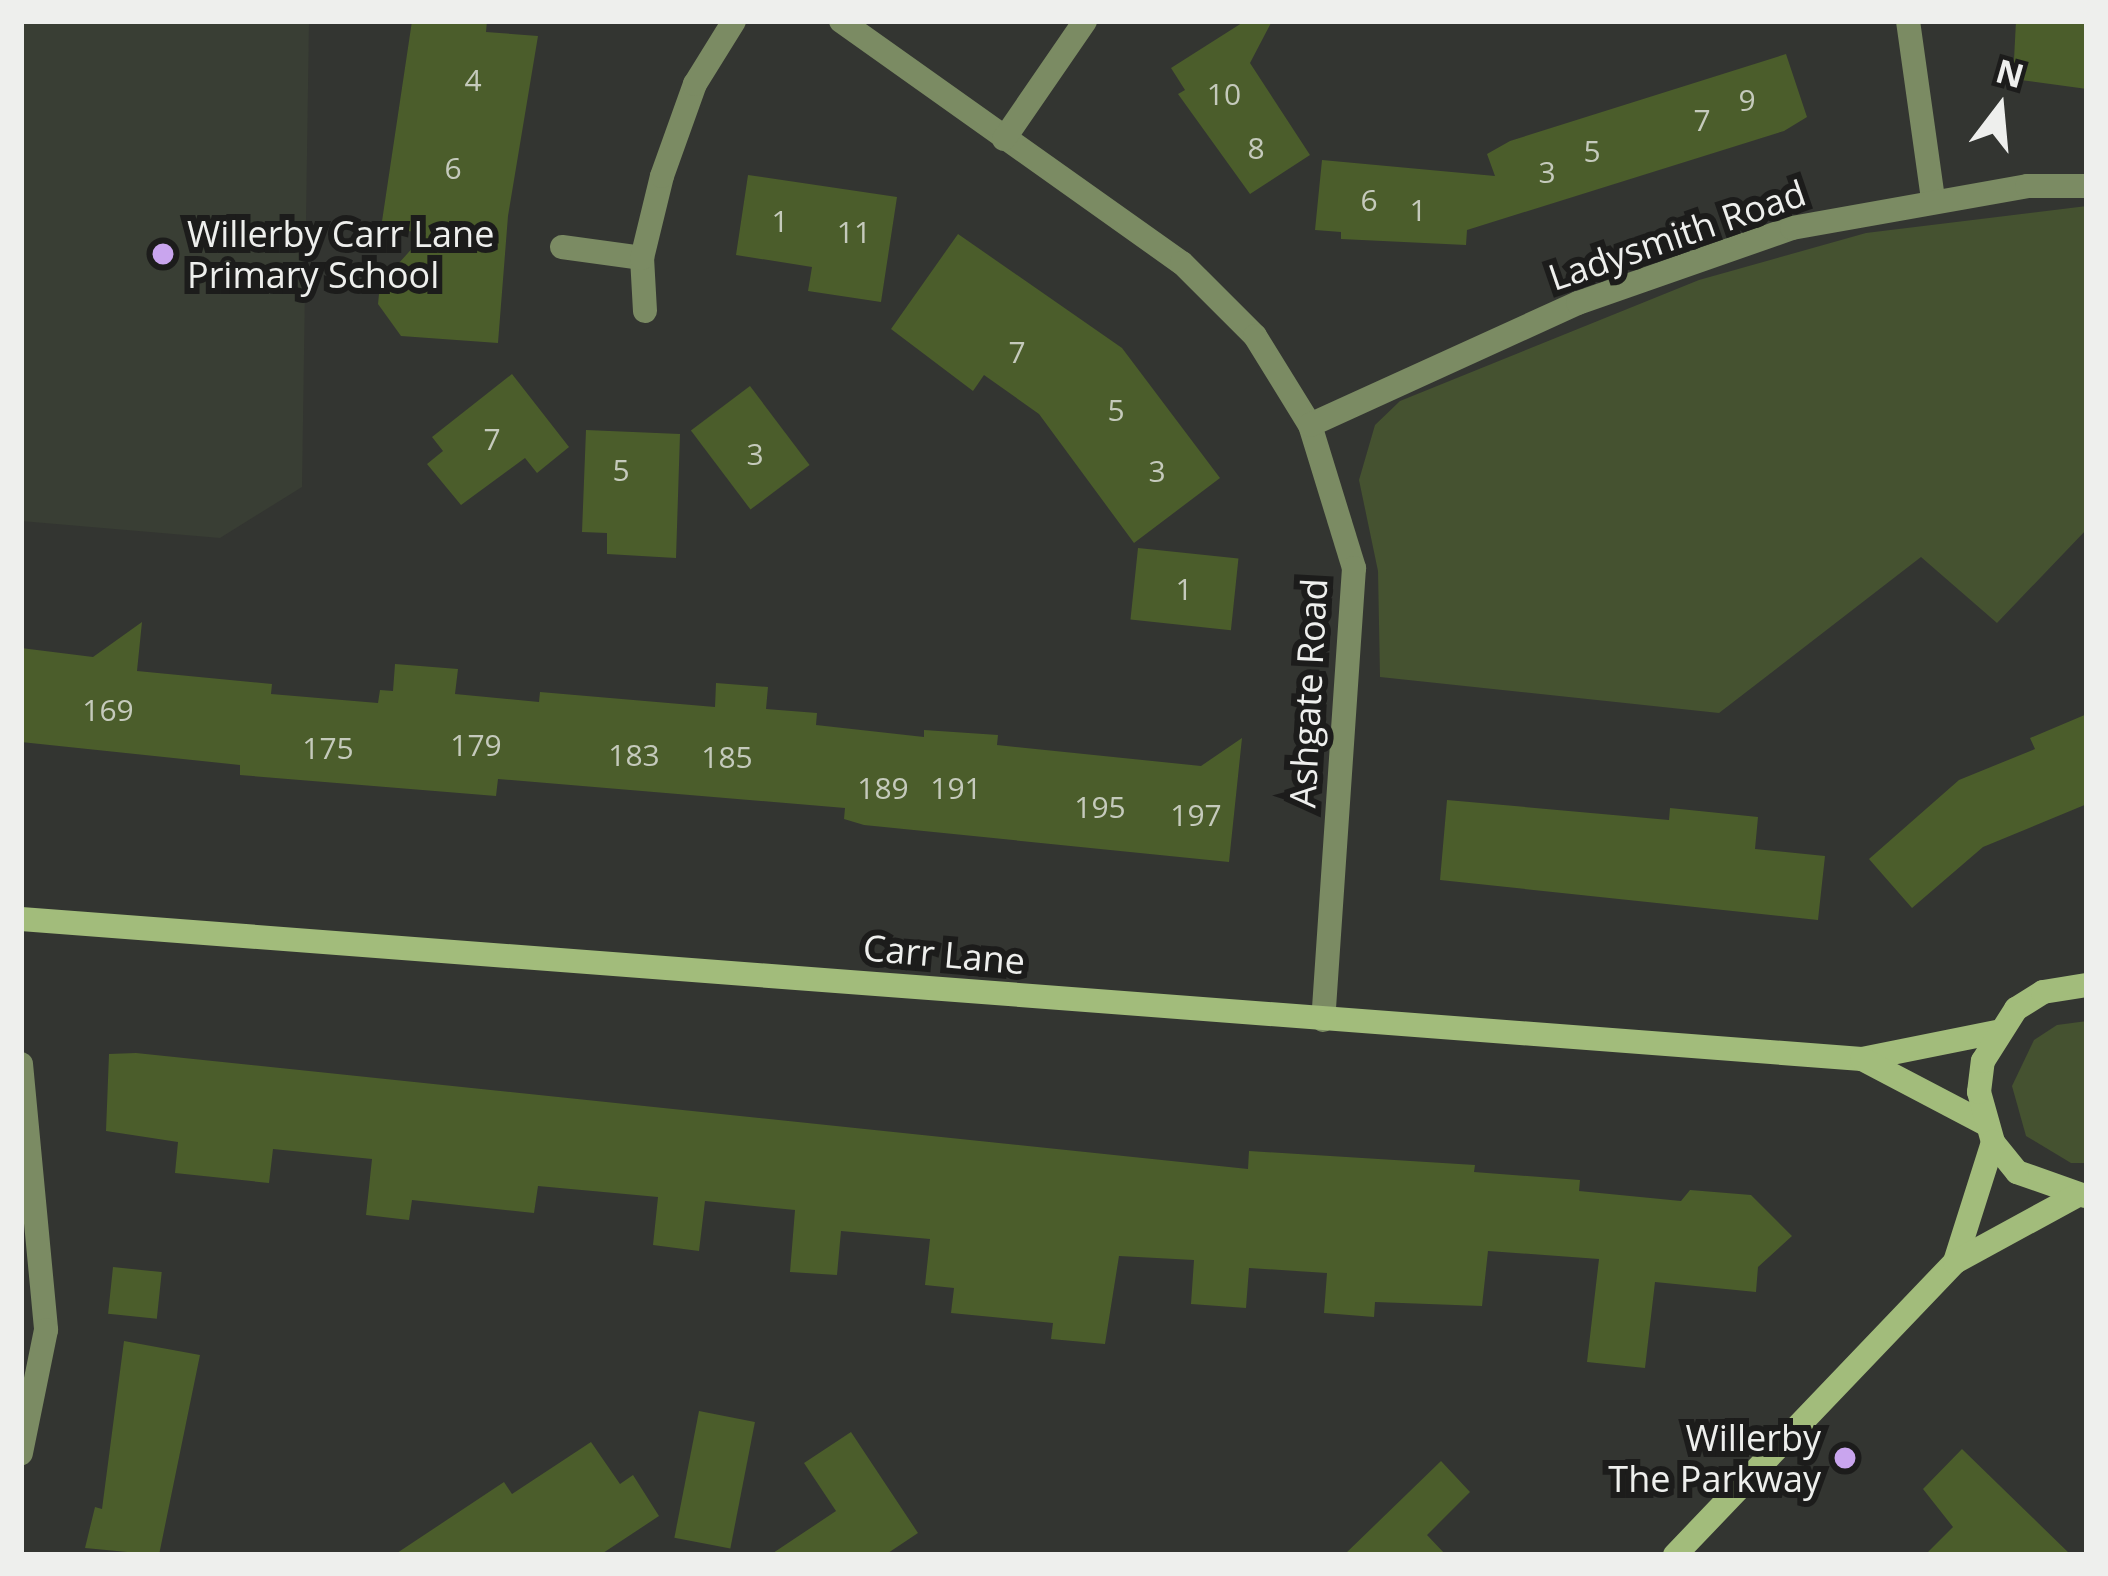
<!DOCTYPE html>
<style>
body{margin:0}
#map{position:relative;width:2108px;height:1576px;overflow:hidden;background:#333531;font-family:"Open Sans",sans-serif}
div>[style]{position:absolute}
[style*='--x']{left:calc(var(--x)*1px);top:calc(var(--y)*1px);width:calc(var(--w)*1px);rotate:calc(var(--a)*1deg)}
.built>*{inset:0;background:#393e34}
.green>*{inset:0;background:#455230}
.building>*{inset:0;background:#4b5d2b;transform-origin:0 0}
.street>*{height:24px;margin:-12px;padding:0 12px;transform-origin:12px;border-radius:12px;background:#7b8b63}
.secondary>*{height:24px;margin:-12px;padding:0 12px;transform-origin:12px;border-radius:12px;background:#a2bc7b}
.dots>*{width:33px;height:33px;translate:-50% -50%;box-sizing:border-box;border:6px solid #1c1c1b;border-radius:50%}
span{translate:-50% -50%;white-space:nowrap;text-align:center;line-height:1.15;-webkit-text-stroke:12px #1c1c1b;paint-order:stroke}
.number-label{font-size:30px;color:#c5cabc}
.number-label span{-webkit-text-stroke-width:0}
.poi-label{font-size:36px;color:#eeefed}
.left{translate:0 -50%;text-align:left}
.right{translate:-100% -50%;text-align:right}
.street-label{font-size:36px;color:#eeefed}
.frame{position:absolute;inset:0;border:24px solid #eeefed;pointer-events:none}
.north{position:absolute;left:1940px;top:48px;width:120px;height:120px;-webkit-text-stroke:9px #1c1c1b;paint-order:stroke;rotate:16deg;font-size:33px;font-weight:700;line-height:48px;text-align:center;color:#eeefed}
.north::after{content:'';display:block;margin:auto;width:42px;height:54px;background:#eeefed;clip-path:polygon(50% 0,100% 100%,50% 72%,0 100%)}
</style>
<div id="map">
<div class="built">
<div style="clip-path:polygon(21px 21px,309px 21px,302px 487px,220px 538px,21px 521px)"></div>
</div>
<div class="green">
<div style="clip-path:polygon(2087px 206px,2087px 529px,1997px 623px,1921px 557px,1719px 713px,1380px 677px,1378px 571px,1359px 480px,1375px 425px,1400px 401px,1699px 280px,1866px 233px)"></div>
<div style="clip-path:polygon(2087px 1021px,2087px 1163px,2071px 1163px,2026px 1136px,2012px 1086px,2034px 1040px,2057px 1025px)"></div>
</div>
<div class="building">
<div style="clip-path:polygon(412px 21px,487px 21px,486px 32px,538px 36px,508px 216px,498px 343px,401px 336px,378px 304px,380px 284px,426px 233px,381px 228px)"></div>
<div style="clip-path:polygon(1245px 21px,1272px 21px,1250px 63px,1310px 155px,1250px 194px,1178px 94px,1185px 90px,1171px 68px)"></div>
<div style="clip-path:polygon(2016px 21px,2087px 21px,2087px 89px,2013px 79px)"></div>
<div style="clip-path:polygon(1786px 54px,1807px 117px,1784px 131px,1467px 230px,1466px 245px,1341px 239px,1341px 232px,1315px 230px,1322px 160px,1495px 176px,1487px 154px,1510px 141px)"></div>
<div style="clip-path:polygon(748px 175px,897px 197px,881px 302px,808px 291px,812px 267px,736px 255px)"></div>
<div style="clip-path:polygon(958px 234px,1122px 348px,1220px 478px,1134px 543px,1039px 414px,984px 375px,973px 391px,891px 329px)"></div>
<div style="clip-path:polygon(512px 374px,569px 447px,537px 473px,525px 458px,461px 505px,427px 464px,443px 451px,432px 437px)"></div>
<div style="left:750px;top:386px;width:99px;height:74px;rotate:53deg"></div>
<div style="clip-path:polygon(586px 430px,680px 434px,676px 558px,607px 554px,607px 533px,582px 532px)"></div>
<div style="left:1138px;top:548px;width:101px;height:72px;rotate:6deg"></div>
<div style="clip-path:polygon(142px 622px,137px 671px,272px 684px,271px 694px,378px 703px,380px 690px,393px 691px,395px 664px,458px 669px,455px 694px,539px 702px,540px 692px,715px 707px,716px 683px,768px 687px,766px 709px,817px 713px,816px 725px,924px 737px,924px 730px,998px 735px,997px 745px,1201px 766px,1242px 738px,1229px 862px,864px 825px,844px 819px,845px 808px,498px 779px,496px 796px,240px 775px,240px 765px,21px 742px,21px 648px,93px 657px)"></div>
<div style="clip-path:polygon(2087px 714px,2087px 804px,1983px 847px,1912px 908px,1869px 859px,1959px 780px,2035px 749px,2030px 738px)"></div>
<div style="clip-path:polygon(1447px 800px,1669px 820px,1670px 808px,1758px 817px,1755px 849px,1825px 856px,1818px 920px,1440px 880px)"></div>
<div style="clip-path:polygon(136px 1053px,1248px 1169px,1249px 1151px,1475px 1165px,1474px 1172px,1580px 1180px,1579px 1191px,1681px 1201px,1690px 1190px,1751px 1195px,1792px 1236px,1758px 1267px,1756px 1292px,1655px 1282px,1645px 1368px,1587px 1362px,1599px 1259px,1488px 1251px,1482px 1306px,1375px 1302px,1374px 1317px,1324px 1313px,1327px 1273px,1249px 1268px,1246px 1308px,1191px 1304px,1194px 1260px,1119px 1256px,1105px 1344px,1051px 1339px,1053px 1323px,951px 1313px,954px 1288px,925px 1285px,930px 1239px,841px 1231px,837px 1275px,790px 1272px,795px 1210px,705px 1201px,699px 1251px,653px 1245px,658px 1197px,538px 1186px,534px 1213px,412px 1200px,409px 1220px,366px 1215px,372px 1159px,273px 1149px,269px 1183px,175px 1173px,178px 1142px,106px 1131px,109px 1054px)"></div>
<div style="left:113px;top:1267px;width:49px;height:47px;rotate:6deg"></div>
<div style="clip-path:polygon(124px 1341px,200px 1355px,159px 1555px,85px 1548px,95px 1507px,102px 1509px)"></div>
<div style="left:699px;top:1411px;width:57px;height:129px;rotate:11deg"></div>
<div style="clip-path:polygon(851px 1432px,918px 1533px,885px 1555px,770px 1555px,836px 1511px,804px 1463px)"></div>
<div style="clip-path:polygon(591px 1442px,620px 1484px,633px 1475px,659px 1516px,600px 1555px,394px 1555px,504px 1482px,512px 1494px)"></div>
<div style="clip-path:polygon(1962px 1449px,2071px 1555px,1925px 1555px,1953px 1527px,1923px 1489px)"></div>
<div style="clip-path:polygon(1441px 1461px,1470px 1492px,1427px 1535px,1446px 1555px,1344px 1555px)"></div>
</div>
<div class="street">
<div style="--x:841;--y:21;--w:418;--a:35.4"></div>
<div style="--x:1182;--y:263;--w:103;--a:45"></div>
<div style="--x:1255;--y:336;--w:105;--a:58.3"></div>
<div style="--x:1310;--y:425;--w:150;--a:72.9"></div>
<div style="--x:1354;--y:568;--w:453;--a:93.9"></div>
<div style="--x:1908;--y:21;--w:181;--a:82"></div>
<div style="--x:1004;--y:139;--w:143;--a:-55.5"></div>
<div style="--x:562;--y:247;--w:81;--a:7.8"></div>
<div style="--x:645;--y:311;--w:53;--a:-93.2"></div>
<div style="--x:642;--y:258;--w:84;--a:-76.3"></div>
<div style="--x:662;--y:176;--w:98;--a:-70.3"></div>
<div style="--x:695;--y:84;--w:74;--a:-58.2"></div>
<div style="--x:1310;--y:425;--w:294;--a:-24.5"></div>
<div style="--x:1578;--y:303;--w:227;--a:-19.3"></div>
<div style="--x:1792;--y:228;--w:239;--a:-10.1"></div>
<div style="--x:2027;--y:186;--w:60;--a:0"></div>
<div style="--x:21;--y:1064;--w:267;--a:84.6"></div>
<div style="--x:46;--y:1330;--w:126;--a:101.5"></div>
</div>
<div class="secondary">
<div style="--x:21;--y:919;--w:1846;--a:4.35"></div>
<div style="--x:1862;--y:1059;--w:137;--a:-11.4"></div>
<div style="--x:1862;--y:1059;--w:138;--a:27.7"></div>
<div style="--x:2085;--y:1196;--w:72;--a:-160.6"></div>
<div style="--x:2017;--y:1172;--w:38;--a:-129"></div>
<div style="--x:1993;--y:1142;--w:52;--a:-105.6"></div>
<div style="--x:1979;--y:1092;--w:31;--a:-83"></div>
<div style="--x:1983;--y:1061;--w:62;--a:-57.6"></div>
<div style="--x:2016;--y:1009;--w:32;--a:-32"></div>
<div style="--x:2043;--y:992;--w:45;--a:-9"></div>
<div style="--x:1955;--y:1262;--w:126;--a:-72.4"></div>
<div style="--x:1675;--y:1555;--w:405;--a:-46.3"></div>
<div style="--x:1955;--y:1262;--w:138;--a:-28.6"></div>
</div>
<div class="dots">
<div style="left:163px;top:254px;background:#c9a5ee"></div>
<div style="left:1845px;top:1458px;background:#c9a5ee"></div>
</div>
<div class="number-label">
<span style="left:473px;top:80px">4</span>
<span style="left:1224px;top:94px">10</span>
<span style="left:1747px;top:100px">9</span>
<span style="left:1702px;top:120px">7</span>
<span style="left:1256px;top:148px">8</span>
<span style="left:1592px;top:151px">5</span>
<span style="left:453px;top:168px">6</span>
<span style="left:1547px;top:172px">3</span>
<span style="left:1369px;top:200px">6</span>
<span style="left:1418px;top:210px">1</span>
<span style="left:780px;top:221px">1</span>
<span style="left:854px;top:232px">11</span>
<span style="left:1017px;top:352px">7</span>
<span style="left:1116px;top:410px">5</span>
<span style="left:492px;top:439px">7</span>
<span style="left:755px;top:454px">3</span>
<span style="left:621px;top:470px">5</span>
<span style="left:1157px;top:471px">3</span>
<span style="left:1184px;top:589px">1</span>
<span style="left:108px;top:710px">169</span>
<span style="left:476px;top:745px">179</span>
<span style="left:328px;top:748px">175</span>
<span style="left:634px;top:755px">183</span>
<span style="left:727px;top:757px">185</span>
<span style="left:883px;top:788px">189</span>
<span style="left:956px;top:788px">191</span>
<span style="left:1100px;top:807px">195</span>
<span style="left:1196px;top:815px">197</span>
</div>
<div class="poi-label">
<span class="left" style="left:187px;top:254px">Willerby Carr Lane<br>Primary School</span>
<span class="right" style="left:1821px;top:1458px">Willerby<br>The Parkway</span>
</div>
<div class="street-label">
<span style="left:1677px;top:235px;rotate:-19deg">Ladysmith Road</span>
<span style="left:1308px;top:693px;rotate:-87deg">Ashgate Road</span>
<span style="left:944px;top:954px;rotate:5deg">Carr Lane</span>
</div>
<div class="frame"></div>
<div class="north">N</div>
</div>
